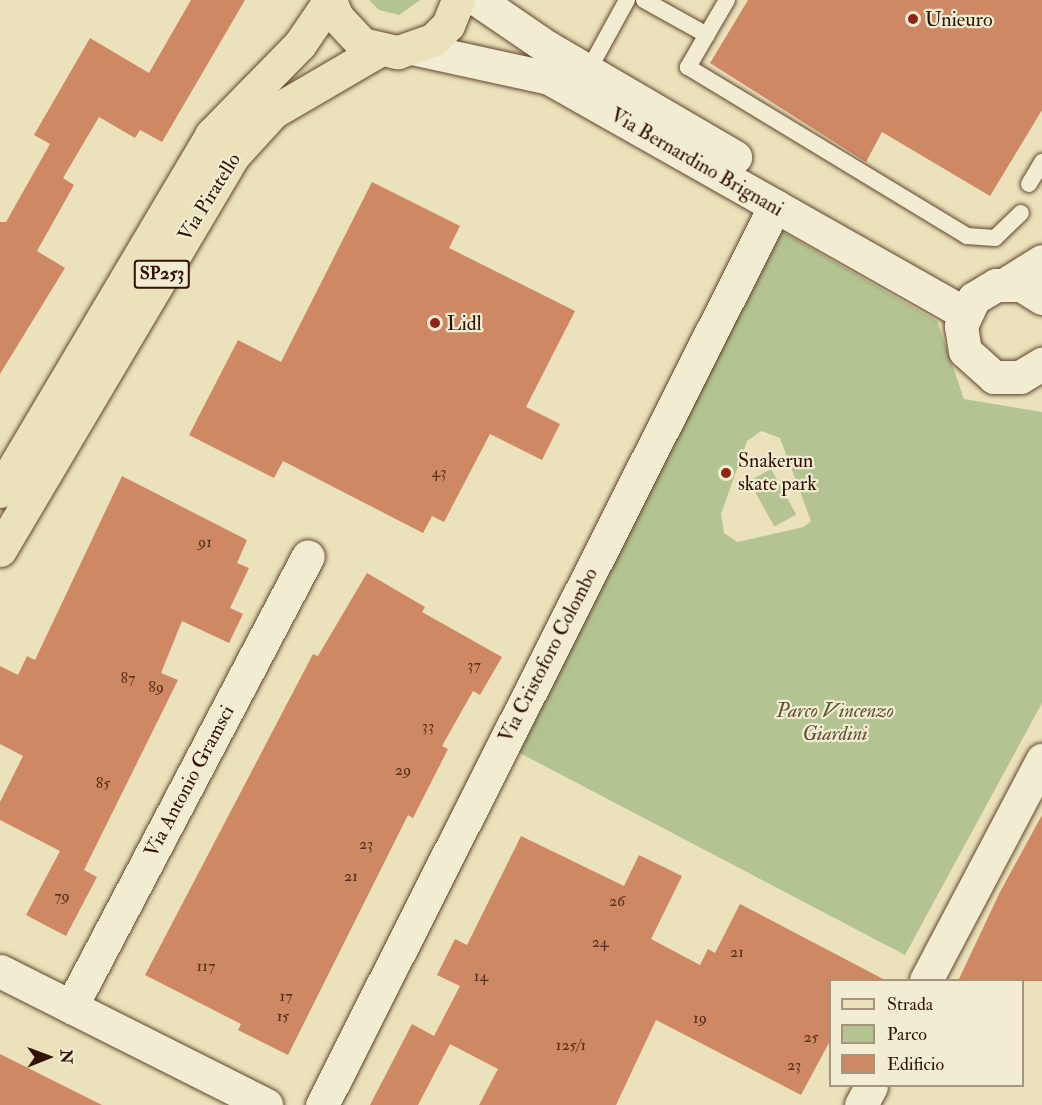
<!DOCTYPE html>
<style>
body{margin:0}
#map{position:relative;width:1042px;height:1105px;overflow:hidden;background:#ebe1ba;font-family:"IM FELL Double Pica",serif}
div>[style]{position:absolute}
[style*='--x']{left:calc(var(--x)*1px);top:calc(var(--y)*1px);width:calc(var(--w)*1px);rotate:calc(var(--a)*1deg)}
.green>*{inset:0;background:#b4c392;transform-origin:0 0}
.building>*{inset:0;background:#cf8864}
.roads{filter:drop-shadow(0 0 2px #60462e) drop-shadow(0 0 2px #60462e)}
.lane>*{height:16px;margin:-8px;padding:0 8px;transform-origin:8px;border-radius:8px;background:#f2ecd2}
.street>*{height:33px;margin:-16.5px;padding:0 16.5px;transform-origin:16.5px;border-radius:16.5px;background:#f2ecd2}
.primary>*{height:33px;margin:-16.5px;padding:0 16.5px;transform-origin:16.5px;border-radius:16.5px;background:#ebe1ba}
.dots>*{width:16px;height:16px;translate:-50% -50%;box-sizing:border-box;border:3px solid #f2ecd2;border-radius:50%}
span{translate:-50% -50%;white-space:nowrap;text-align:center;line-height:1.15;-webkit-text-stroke:4.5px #f2ecd2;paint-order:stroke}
.number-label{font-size:16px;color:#583019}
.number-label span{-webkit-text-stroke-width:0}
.shield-label span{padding:2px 4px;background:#f2ecd2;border:2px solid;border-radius:4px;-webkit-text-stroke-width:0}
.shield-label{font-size:18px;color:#311200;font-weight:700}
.poi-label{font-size:20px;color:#311200}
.left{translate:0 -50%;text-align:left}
.street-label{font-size:20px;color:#311200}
.park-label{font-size:20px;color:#5f5033;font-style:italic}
.legend{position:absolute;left:829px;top:979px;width:195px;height:108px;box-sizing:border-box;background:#f2ecd2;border:2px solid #a5957e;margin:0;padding:8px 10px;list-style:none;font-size:18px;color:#311200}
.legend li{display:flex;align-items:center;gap:12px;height:30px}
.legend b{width:30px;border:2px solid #a5957e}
.north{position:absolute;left:18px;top:1027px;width:60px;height:60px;-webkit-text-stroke:4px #f2ecd2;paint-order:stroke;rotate:89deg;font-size:16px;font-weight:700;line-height:24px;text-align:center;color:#311200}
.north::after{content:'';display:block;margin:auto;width:21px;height:27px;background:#311200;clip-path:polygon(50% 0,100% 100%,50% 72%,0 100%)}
</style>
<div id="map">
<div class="green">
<div style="clip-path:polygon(369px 0,420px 0,399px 15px,379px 10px)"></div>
<div style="clip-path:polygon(evenodd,781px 231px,937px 321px,964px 399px,1042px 412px,1042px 703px,905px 955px,516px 751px,781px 231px,761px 431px,780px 438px,811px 521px,804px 527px,737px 542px,724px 533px,721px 514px,747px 441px,761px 431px)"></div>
<div style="left:771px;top:469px;width:52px;height:25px;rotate:61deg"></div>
</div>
<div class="building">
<div style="clip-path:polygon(191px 0,245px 0,162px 142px,140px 130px,135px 138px,99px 117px,63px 178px,74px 185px,37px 251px,65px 268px,0 374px,0 222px,6px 222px,50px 144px,34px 135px,90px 38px,149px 73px)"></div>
<div style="clip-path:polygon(748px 0,1042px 0,1042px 110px,990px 196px,882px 132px,866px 162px,710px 63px)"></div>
<div style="clip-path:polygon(372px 182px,460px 226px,449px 248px,575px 311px,526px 407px,560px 424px,542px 460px,490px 434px,444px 522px,432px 516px,423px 533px,283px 461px,274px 478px,189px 435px,238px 340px,281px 362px)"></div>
<div style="clip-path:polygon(122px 476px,247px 540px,237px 563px,249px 568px,230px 608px,243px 614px,229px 643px,182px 621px,161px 673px,178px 680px,84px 870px,97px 877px,66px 936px,26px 915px,60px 851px,0 820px,0 802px,23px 756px,0 744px,0 666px,18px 675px,27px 656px,35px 660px)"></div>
<div style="clip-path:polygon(367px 573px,425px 607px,422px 612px,502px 657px,480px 695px,473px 691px,442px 746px,448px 749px,413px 818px,408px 815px,288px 1055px,238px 1030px,241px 1024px,145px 975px,313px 654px,318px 656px)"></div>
<div style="clip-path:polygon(1042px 815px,1042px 981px,958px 981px,1000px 892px)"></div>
<div style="clip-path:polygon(521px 836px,624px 886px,639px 855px,682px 876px,651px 939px,700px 965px,708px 949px,715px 953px,740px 904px,887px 981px,831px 981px,831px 1039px,801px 1095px,656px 1020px,616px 1105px,479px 1105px,498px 1069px,450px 1044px,418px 1105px,370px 1105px,412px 1024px,434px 1036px,460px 986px,437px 975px,455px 939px,467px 945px)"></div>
<div style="clip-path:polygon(0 1054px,102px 1105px,0 1105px)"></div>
</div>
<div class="roads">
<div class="lane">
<div style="--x:644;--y:0;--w:72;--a:29.1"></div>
<div style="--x:727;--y:0;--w:78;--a:120.2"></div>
<div style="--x:688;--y:67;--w:326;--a:31.2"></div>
<div style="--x:967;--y:236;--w:28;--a:4"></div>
<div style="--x:995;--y:238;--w:36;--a:-44"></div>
<div style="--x:588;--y:71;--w:81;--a:-61.2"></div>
<div style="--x:1029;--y:184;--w:26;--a:-59"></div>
</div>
<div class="street">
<div style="--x:478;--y:0;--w:83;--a:34.3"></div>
<div style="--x:547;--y:47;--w:218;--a:30.3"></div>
<div style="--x:416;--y:49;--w:136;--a:12.3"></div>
<div style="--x:549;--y:78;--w:478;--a:29.5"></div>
<div style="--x:1007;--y:283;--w:41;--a:-32.2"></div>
<div style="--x:1042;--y:298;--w:25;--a:-148"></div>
<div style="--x:1021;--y:285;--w:25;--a:180"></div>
<div style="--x:996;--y:285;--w:26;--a:149"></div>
<div style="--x:974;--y:298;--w:31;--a:115"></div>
<div style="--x:961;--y:326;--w:25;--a:81"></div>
<div style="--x:965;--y:351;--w:39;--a:42"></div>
<div style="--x:994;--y:377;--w:26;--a:0"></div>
<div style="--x:1020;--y:377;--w:26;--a:-31"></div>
<div style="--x:0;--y:971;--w:298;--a:26.7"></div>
<div style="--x:926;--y:980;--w:249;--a:-62.2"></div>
<div style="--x:71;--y:1007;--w:509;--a:-62.28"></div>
<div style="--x:322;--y:1105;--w:1007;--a:-63.26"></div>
<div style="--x:861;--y:1105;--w:21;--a:-62"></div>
</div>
<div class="primary">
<div style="--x:330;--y:0;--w:18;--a:68"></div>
<div style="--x:337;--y:17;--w:37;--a:47"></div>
<div style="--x:362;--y:44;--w:37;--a:13"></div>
<div style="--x:398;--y:52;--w:37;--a:-19"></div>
<div style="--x:433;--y:40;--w:21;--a:-45"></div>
<div style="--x:448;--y:25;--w:27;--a:-68"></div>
<div style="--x:0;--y:491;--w:414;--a:-59.3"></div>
<div style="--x:211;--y:135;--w:127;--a:-45.6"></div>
<div style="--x:300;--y:44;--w:53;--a:-55.7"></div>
<div style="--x:0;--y:550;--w:458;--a:-59.4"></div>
<div style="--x:233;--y:156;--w:59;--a:-47.7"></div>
<div style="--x:273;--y:112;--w:123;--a:-30.3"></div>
</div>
</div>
<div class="dots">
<div style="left:913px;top:19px;background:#8f2418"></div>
<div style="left:435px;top:323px;background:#8f2418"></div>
<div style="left:726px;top:473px;background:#8f2418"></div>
</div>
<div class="number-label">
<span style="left:439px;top:472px">43</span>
<span style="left:205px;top:542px">91</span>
<span style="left:474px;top:665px">37</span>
<span style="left:128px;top:678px">87</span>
<span style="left:156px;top:687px">89</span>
<span style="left:428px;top:726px">33</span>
<span style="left:403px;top:770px">29</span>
<span style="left:103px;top:783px">85</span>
<span style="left:366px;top:844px">23</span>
<span style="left:351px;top:876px">21</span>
<span style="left:62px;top:896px">79</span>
<span style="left:617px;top:901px">26</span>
<span style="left:600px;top:942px">24</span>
<span style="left:737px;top:952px">21</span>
<span style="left:206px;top:966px">117</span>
<span style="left:481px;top:976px">14</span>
<span style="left:286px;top:996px">17</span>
<span style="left:283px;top:1016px">15</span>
<span style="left:700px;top:1018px">19</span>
<span style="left:811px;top:1037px">25</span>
<span style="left:571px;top:1045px">125/1</span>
<span style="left:794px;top:1065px">23</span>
</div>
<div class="shield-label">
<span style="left:162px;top:274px">SP253</span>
</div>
<div class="poi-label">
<span class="left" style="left:925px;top:19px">Unieuro</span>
<span class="left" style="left:447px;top:323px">Lidl</span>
<span class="left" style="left:738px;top:472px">Snakerun<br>skate park</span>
</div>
<div class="street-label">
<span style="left:697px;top:162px;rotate:30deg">Via Bernardino Brignani</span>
<span style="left:209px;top:197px;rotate:-58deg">Via Piratello</span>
<span style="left:548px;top:655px;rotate:-63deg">Via Cristoforo Colombo</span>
<span style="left:189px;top:781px;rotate:-62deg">Via Antonio Gramsci</span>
</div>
<div class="park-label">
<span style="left:835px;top:722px">Parco Vincenzo<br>Giardini</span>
</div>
<ul class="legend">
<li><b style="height:8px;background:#ebe1ba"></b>Strada</li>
<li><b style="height:16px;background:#b4c392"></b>Parco</li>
<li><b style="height:16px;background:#cf8864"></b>Edificio</li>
</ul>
<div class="north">N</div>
</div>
